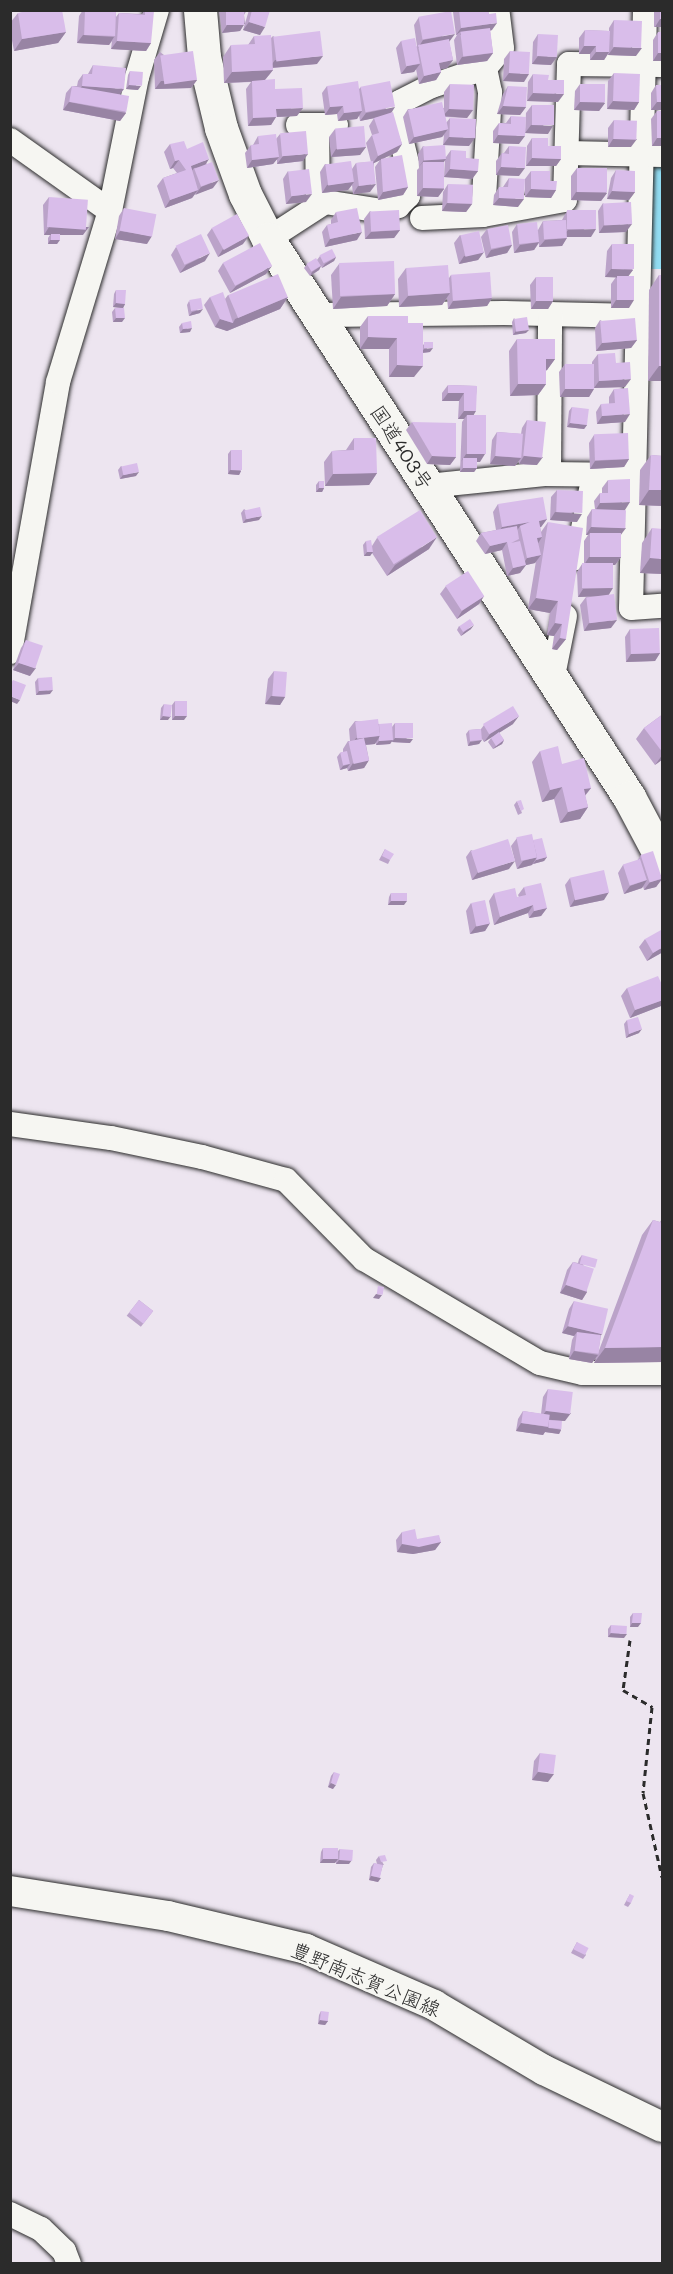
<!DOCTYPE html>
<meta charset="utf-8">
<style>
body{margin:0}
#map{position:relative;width:673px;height:2274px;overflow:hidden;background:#ede5f0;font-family:Mali,"Klee One",sans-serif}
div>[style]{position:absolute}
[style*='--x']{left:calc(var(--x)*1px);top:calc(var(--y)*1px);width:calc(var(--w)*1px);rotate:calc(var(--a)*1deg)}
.water>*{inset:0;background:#92ddf3;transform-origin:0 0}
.path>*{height:3px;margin-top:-1.5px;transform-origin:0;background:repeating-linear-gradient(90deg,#2b2b2b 0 6px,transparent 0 10.5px)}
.roads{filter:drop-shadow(0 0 2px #2b2b2b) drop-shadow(0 0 2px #2b2b2b)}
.minor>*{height:24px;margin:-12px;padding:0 12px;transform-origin:12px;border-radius:12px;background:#f6f6f2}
.major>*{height:30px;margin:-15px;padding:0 15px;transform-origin:15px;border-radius:15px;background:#f6f6f2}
.highway>*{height:33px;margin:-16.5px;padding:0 16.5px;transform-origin:16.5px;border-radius:16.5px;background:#f6f6f2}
.wall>*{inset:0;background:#bba3c9;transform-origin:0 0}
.shaded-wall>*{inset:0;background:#9884a4}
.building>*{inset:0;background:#d9bdea;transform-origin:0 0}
span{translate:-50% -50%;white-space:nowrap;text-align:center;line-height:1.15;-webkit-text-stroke:4.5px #f6f6f2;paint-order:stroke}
.street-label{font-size:20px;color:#2b2b2b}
.frame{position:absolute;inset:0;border:12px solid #2b2b2b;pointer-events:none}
</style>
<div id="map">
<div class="water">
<div style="left:649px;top:167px;width:13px;height:102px"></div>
</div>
<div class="path">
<div style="--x:630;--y:1640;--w:50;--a:98"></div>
<div style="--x:623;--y:1690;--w:34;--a:30"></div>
<div style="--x:652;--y:1707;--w:86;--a:96"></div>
<div style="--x:643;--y:1793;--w:86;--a:77.3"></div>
</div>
<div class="roads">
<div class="minor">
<div style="--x:645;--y:10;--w:598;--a:91.34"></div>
<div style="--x:631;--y:608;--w:31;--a:-4"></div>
<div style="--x:298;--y:125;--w:38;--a:0"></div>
<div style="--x:317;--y:125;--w:80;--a:89.3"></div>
<div style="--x:10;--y:140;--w:123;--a:35.4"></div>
<div style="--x:567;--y:153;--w:95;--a:1.2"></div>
<div style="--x:483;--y:215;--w:123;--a:-86.7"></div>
<div style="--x:490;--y:92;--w:25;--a:-102"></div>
<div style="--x:422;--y:218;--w:61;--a:-2.8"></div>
<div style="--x:483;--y:215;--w:83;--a:-10.4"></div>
<div style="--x:565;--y:200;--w:136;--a:-88.3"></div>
<div style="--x:569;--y:64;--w:93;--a:0.6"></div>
<div style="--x:268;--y:239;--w:68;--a:-33"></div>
<div style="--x:325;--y:202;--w:58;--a:9"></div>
<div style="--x:382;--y:211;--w:17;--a:-17"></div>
<div style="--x:398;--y:206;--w:14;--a:-45"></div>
<div style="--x:408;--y:196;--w:17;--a:-80"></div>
<div style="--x:411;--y:179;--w:67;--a:-103.8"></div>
<div style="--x:395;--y:114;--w:13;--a:-67"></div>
<div style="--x:400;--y:102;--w:36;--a:-27"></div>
<div style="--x:432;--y:86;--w:56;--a:-18.8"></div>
<div style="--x:485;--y:68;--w:26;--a:-50"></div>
<div style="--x:502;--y:48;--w:38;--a:-97"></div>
<div style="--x:321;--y:315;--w:183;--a:-0.6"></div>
<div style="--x:504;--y:313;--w:132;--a:1.3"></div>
<div style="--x:549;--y:474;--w:160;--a:-89.6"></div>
<div style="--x:428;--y:486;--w:117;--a:-5.9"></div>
<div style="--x:544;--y:474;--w:89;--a:0.6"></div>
<div style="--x:577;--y:558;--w:85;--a:-78.4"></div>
<div style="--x:10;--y:652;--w:274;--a:-79.9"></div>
<div style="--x:58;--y:382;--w:179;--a:-73.1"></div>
<div style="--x:110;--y:211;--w:137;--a:-78.6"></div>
<div style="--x:137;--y:77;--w:70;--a:-73.4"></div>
<div style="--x:552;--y:681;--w:66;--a:-78.7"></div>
<div style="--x:10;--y:1124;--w:102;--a:7.9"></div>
<div style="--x:111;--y:1138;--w:93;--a:11.8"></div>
<div style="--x:202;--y:1157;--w:87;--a:15.3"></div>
<div style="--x:286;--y:1180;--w:111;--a:45.4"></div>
<div style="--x:364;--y:1259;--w:204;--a:30.6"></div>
<div style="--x:540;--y:1363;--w:44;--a:13.1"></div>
<div style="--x:583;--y:1373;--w:79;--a:0"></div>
<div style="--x:10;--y:2214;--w:34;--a:26"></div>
<div style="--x:41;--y:2229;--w:32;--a:44"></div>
<div style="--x:64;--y:2251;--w:14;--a:69"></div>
</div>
<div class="major">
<div style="--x:10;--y:1891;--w:160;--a:9"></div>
<div style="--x:168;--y:1916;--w:142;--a:13.4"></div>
<div style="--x:306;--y:1949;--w:140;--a:23.6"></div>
<div style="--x:434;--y:2005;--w:128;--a:30.6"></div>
<div style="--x:544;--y:2070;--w:131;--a:25.8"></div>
</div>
<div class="highway">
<div style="--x:200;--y:10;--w:47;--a:85.1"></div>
<div style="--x:204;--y:57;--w:73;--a:76.5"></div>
<div style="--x:221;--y:128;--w:70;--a:70"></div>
<div style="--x:245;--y:194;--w:51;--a:62.9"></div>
<div style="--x:268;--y:239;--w:665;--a:57.1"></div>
<div style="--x:629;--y:797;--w:70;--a:62"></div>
</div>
</div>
<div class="wall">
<div style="clip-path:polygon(83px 10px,116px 11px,116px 17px,119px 13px,142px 14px,145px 10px,151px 43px,146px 51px,111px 49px,112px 41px,109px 45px,77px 43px,79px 16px)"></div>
<div style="clip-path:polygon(219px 10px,247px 10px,244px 15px,245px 23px,240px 31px,222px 33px)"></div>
<div style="clip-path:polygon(249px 10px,270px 10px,260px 35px,243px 30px)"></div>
<div style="clip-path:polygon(454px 10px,488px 10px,492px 30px,490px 31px,493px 53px,487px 61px,457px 65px,454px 40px,457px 35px,456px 35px,453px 12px)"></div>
<div style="left:654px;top:10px;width:9px;height:17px"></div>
<div style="clip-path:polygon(18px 13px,66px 32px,58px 43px,14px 51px,10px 30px,10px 23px)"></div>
<div style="clip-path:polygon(419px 17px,449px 42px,453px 60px,447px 68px,441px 69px,441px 72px,436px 80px,419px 84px,416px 69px,414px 72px,401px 74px,396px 48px,401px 41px,416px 47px,417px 46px,414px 25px)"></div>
<div style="clip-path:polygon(614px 20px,636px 56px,608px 55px,608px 54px,604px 60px,590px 60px,590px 54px,579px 54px,579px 38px,585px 30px,609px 31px,609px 28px)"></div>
<div style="clip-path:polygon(658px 32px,663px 32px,663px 61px,653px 61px,653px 40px)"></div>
<div style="clip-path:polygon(538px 34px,551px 65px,532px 64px,533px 42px)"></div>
<div style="clip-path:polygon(254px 36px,271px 38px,273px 36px,317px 64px,273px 68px,273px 70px,265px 80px,275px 89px,297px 116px,276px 117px,271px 125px,248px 126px,246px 89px,251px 82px,224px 83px,223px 57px,231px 45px,248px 45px)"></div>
<div style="clip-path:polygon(510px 51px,524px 82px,503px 81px,504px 59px)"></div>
<div style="clip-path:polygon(160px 52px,197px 80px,191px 88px,155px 89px,154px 60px)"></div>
<div style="clip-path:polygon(93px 65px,120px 94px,126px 113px,120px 121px,63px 110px,66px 93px,72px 86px,77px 86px,78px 81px,83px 74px,88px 74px)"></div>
<div style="clip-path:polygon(130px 71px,138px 90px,126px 89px,128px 75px)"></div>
<div style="clip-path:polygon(614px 73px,639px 102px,634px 110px,607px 109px,608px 81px)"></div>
<div style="clip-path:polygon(533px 74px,548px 80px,558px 102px,527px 101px,528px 82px)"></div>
<div style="clip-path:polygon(450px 84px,473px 110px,467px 118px,445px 117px,446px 123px,450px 118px,469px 146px,443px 145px,444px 135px,442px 137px,409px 144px,403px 117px,408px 109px,444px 108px,444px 92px)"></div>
<div style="clip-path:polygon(580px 84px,605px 103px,599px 111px,574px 110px,575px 91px)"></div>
<div style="clip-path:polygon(656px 85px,663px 110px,651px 110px,651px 93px)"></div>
<div style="clip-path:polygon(327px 86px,359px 89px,361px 87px,391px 113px,402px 144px,397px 152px,384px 158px,408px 187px,403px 195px,378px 200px,375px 167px,380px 160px,374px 163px,370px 192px,353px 194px,352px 185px,348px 190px,322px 193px,320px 172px,325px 164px,352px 169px,356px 163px,371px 162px,366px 143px,372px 135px,369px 126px,374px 118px,360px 121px,359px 115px,357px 119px,338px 121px,337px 114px,325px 115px,322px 93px)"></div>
<div style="clip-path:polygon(508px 86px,526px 107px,520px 115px,497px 114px,503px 94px)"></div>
<div style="clip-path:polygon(532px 105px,548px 134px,525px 133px,526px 113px)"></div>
<div style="clip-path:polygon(657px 111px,663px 146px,652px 146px,651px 119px)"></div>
<div style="clip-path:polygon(511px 116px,519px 144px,493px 143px,493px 131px,499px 123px,506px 123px)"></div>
<div style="clip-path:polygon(614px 120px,631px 147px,608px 147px,608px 128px)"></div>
<div style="clip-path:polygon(335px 129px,366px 147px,360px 155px,331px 157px,329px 137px)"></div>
<div style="clip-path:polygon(280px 134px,303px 161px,277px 164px,277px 159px,273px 164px,247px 168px,245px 153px,251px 145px,253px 145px,258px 136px,276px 139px)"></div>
<div style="clip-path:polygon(532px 138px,548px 146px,561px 159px,556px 166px,526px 166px,527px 146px)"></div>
<div style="clip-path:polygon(170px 144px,187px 149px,207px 164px,213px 188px,195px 194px,192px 198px,165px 208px,157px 186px,163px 178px,177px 173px,173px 168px,170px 169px,164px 152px)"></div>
<div style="clip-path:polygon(423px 146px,446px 157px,451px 150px,466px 158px,478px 171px,472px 179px,444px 177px,445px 159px,444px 162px,444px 189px,438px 197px,417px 196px,417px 170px,419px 168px,418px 154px)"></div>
<div style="clip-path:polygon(509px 146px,519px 176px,496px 175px,496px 161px,502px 153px,504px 153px)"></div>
<div style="clip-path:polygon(577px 168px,607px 193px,601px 201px,571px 200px,571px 176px)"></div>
<div style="clip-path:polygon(616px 170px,635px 192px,629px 200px,607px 199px,611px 178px)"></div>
<div style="clip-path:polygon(288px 171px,306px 202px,286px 204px,283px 179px)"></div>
<div style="clip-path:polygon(531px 171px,550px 181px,556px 190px,551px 198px,525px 197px,525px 179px)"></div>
<div style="clip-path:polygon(509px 178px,518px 207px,493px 205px,494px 195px,499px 187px,503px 187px)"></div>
<div style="clip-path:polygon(448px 184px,472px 204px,466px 212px,442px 211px,443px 192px)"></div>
<div style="clip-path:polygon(49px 197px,83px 235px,60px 235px,57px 244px,48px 244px,48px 238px,50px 235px,44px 235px,43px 205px)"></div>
<div style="clip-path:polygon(603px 203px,626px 232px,599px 233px,598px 211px)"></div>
<div style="clip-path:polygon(124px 208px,147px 244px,115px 239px,119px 216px)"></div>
<div style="clip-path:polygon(370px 211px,400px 230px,394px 238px,365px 239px,364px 219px)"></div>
<div style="clip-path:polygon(567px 211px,591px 237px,567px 237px,562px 246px,539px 247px,539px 243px,534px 250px,514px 253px,512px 232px,517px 224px,538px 230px,543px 221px,562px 220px)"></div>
<div style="clip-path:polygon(336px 212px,357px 240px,325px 247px,322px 232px,327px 225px,331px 224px,331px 220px)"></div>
<div style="clip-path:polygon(212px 228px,243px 244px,218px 257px,207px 235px)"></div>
<div style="clip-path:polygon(487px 229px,512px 245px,507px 253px,486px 258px,481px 237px)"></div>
<div style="clip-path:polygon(460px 235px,484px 252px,478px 260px,459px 264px,454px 243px)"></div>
<div style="clip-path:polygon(612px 244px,633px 270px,628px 276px,629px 308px,611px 308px,611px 284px,616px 277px,605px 277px,607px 251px)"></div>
<div style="clip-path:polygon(176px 247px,205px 261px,180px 273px,171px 255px)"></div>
<div style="clip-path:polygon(320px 256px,336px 257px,334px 261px,322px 268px,321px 266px,319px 270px,310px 276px,304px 268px,307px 264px,317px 260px)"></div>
<div style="clip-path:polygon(223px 263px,266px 274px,230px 293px,218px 271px)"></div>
<div style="clip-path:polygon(339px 264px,395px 294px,387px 306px,333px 309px,331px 275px)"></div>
<div style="clip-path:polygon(406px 268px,449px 278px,451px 275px,492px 298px,487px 306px,448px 309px,447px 298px,442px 305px,399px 307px,398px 279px)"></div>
<div style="clip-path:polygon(659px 275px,663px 275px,663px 381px,648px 381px,649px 290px)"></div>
<div style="clip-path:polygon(536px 277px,553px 301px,548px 309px,531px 309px,530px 285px)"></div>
<div style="clip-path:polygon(116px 290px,125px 304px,123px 308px,122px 322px,113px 322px,112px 312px,115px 308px,121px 308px,113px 307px,114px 294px)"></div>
<div style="clip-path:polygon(228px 295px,288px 297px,280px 309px,227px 331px,215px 327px,204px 305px,210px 297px,225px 299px)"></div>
<div style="clip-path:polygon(189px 301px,200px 313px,189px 316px,187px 305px)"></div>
<div style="clip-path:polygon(368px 316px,408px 323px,423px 344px,430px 352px,423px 353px,414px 377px,389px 377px,389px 349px,360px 349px,360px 327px)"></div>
<div style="clip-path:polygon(514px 318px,526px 333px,513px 335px,512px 322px)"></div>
<div style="clip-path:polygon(600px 320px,637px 340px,631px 348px,596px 351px,595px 328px)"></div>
<div style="clip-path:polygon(182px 323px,190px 332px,180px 333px,179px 327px)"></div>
<div style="clip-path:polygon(517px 339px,555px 359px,547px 370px,546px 371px,546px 384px,538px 395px,510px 396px,509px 351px)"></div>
<div style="clip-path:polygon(598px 354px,616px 363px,625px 387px,594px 388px,589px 397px,560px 397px,559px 372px,565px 364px,592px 364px,592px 362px)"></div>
<div style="clip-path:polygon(448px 385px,477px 386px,474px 415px,480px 462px,477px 462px,477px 468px,474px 472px,460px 472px,462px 422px,464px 419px,458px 419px,459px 401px,442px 401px,442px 393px)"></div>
<div style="clip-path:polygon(614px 389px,625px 422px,597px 424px,596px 412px,601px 404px,609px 404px,609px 397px)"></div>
<div style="clip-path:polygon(572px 407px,587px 425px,584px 429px,567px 427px,569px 411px)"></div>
<div style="clip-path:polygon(527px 420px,537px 465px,519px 464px,519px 460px,515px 466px,490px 464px,492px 440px,497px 432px,521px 434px,522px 428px)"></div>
<div style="clip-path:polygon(412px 422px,456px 457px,450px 465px,427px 464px,406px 430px)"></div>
<div style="clip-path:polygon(594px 435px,629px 459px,624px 467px,590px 469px,589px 443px)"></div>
<div style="clip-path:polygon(354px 438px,377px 473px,369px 485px,325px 486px,324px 462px,332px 451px,346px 450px)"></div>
<div style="clip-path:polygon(231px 450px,241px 471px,239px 475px,228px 474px,228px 454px)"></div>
<div style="clip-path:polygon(651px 455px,663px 456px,663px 506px,639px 505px,640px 470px)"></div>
<div style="clip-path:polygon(121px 466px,136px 476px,120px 479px,118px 470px)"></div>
<div style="clip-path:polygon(608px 480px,625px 510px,621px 535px,621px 557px,615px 565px,613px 565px,609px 595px,611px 628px,584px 631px,580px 605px,586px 597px,594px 596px,578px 597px,577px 572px,582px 564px,584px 564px,584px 541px,588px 535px,586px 535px,587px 517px,592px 509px,595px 509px,594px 501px,600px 493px,602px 493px,602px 488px)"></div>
<div style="clip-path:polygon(319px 481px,324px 488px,322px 492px,316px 492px,316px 485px)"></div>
<div style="clip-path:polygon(557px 490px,577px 522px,550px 520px,551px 497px)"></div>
<div style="clip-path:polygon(498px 504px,547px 519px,541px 527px,540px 527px,541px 532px,548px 522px,566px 639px,557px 650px,552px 649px,554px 636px,547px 635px,550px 613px,528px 609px,536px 561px,535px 563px,526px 565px,520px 573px,507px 576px,502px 550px,485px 554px,476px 541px,481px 533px,496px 530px,493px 512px)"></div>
<div style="clip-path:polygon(244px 509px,259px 520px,243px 523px,241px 513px)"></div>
<div style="clip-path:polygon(652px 528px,663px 574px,640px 573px,642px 543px)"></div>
<div style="clip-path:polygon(377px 538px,429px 549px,387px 576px,372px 553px,370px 556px,364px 556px,363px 545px,366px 541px,372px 546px)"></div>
<div style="clip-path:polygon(446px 586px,484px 596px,479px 604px,457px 619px,440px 594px)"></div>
<div style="clip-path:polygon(459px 626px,471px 629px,461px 636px,457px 630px)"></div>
<div style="clip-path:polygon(630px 629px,660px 653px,655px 661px,626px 662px,625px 637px)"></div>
<div style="clip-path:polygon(26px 640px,30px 676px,13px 670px,21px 648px)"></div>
<div style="clip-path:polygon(274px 671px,285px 697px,280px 705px,265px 704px,268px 679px)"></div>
<div style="clip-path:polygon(38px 678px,50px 694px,36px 695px,35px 682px)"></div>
<div style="clip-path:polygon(175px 701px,184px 720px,172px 720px,172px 705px)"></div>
<div style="clip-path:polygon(164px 704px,168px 720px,160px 720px,161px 708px)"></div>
<div style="clip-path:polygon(663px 714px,663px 759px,655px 765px,636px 739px,644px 728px)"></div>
<div style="clip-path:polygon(355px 721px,379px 724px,392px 727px,395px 723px,410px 743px,392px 742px,392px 741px,390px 744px,376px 745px,376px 741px,375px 744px,366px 745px,369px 760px,364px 768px,348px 771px,347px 768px,340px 770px,337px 757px,340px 753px,343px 752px,343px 749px,348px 741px,350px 741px,349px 729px)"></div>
<div style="clip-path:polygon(513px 724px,499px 733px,504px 740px,502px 744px,493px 749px,488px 742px,491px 738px,495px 735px,484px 742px,482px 739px,479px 744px,468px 746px,466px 734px,469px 730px,481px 729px,484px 725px)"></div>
<div style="clip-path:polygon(540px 751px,562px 764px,591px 788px,585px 796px,588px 807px,580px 819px,560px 823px,554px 799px,542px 802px,532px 762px)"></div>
<div style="clip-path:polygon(517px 801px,522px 813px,518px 815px,514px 805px)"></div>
<div style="clip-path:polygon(517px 838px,533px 840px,547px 857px,544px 861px,533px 864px,533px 863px,532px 865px,517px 869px,511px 846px)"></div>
<div style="clip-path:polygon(385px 849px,390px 860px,388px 864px,379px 860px)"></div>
<div style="clip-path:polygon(471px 850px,509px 869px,472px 880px,466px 857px)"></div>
<div style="clip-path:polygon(641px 855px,662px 879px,656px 887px,644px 890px,643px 886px,642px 888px,624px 894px,618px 873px,623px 865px,637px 861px)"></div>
<div style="clip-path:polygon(570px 878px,604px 900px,570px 907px,565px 885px)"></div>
<div style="clip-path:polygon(524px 887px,547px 908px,541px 916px,529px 918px,528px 913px,494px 925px,489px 901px,494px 893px,517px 897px,519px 897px,518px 895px)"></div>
<div style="clip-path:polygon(391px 893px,404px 905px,388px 905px,389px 897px)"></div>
<div style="clip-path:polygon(471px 903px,490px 923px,485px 931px,470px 934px,466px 911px)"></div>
<div style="clip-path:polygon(645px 939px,663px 952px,647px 961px,639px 947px)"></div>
<div style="clip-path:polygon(663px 987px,663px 1004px,661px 1006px,630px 1018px,621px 996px,627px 988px)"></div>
<div style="clip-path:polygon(627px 1020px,639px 1033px,626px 1038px,624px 1024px)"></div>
<div style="clip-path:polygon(663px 1217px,663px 1362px,594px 1363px,597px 1356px,592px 1363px,569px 1359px,572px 1340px,574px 1336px,562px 1333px,569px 1309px,574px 1301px,601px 1335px,598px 1353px,642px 1235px,653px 1220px,660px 1222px)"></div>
<div style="clip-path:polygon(582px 1255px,587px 1292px,582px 1300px,560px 1293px,567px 1270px,573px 1262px,578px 1263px,579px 1259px)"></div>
<div style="left:139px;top:1300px;width:18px;height:20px;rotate:38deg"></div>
<div style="clip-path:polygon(548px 1389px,565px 1421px,559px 1421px,561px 1430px,559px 1434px,545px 1432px,543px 1435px,516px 1431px,518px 1419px,523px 1411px,541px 1414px,543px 1397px)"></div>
<div style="clip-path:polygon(402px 1532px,417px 1539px,441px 1542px,435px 1550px,413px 1554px,397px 1552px,396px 1540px)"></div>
<div style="clip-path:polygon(633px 1613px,638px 1627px,630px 1627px,630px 1617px)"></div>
<div style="clip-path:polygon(611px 1625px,624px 1638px,608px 1637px,608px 1629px)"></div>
<div style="clip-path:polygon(540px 1753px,548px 1782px,532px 1780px,534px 1761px)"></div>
<div style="clip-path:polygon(334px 1772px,333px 1789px,328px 1787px,331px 1776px)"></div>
<div style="clip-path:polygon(323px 1848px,338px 1851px,340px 1849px,349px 1864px,336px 1864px,336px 1861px,335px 1863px,320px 1863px,321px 1852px)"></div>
<div style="clip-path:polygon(379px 1856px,384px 1865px,383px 1865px,378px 1882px,369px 1880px,371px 1867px,374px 1863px,377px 1864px,376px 1860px)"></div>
<div style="clip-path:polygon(630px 1894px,631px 1903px,628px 1907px,624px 1905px)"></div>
<div style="clip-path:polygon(577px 1942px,586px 1955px,583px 1959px,571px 1953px)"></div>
<div style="clip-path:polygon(321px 2011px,328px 2021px,325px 2025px,318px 2024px,319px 2015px)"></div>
</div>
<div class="shaded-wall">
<div style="clip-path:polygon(284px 10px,314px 10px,313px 12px)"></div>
<div style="clip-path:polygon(660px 19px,663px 19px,663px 27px,655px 27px)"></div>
<div style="clip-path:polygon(249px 22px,265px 27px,260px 35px,243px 30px)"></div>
<div style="clip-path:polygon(245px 23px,240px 31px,222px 33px,227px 25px)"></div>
<div style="clip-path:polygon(497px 23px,492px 30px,460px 35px,460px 32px,456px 35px,461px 28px)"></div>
<div style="clip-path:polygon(66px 32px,58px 43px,14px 51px,22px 39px)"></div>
<div style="clip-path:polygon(455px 34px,449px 42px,418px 48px,423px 40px)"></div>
<div style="clip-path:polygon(83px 35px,114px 37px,109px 45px,77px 43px)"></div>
<div style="clip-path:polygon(117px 41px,151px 43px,146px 51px,111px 49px)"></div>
<div style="clip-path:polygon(584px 46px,596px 46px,590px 54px,579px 54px)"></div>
<div style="clip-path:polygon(614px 47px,642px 48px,636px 56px,608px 55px)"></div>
<div style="clip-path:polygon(596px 52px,609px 52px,604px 60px,590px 60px)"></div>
<div style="clip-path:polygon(493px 53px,487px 61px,457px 65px,462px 57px)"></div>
<div style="clip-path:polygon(658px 53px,663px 53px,663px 61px,653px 61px)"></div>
<div style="clip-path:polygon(323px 56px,317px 64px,269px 68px,275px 60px)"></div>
<div style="clip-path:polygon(538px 56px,557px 57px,551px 65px,532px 64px)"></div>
<div style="clip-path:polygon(453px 60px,447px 68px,434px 71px,439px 63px)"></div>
<div style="clip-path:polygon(420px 64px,414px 72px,401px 74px,407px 66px)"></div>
<div style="clip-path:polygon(273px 70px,264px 81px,224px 83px,232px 72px)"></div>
<div style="clip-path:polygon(441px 72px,436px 80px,419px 84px,424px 76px)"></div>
<div style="clip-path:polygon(509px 73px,529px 74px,524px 82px,503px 81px)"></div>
<div style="clip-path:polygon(197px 80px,191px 88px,155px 89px,161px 81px)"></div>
<div style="clip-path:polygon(129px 85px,141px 86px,138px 90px,126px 89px)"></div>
<div style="clip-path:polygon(82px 86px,124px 89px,118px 97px,77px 94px)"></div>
<div style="clip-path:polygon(533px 93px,564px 94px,558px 102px,527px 101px)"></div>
<div style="clip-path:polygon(613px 101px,639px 102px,634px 110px,607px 109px)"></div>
<div style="clip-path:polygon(69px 102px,126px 113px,120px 121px,63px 110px)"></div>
<div style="clip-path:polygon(580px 102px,605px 103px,599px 111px,574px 110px)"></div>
<div style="clip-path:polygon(657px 102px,663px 102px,663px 110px,651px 110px)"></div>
<div style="clip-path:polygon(343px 106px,337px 114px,325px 115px,330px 107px)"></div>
<div style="clip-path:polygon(503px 106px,526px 107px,520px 115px,497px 114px)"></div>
<div style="clip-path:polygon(395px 107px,390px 115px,360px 121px,366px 113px)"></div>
<div style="clip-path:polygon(303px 108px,297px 116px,276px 117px,271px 125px,248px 126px,253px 118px,276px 109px)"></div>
<div style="clip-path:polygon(449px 109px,473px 110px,467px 118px,443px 116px)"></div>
<div style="clip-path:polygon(362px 111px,357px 119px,338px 121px,344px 113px)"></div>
<div style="clip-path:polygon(531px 125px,553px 126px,548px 134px,525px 133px)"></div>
<div style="clip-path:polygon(448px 129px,442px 137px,409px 144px,414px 137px)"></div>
<div style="clip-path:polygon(498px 135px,525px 136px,519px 144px,493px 143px)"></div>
<div style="clip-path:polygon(449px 137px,475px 138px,469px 146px,443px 145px)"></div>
<div style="clip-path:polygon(657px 138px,663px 138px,663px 146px,652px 146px)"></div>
<div style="clip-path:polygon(613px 139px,637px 139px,631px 147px,608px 147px)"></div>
<div style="clip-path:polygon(402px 144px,397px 152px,372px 164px,378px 156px)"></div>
<div style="clip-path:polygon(366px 147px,360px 155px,331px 157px,336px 149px)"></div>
<div style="clip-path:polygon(308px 154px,303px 161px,277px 164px,283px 156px)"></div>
<div style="clip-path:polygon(279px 157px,273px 164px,247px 168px,252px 160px)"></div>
<div style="clip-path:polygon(532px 158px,561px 159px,556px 166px,526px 166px)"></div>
<div style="clip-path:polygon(209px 159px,204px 167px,194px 168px,191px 172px,191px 166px)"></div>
<div style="clip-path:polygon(446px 159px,440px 167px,423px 162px,418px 168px,424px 160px)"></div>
<div style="clip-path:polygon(179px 160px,173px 168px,170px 169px,175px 161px)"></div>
<div style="clip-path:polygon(501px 167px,525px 168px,519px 176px,496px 175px)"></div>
<div style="clip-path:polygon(450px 169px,478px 171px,472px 179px,444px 177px)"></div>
<div style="clip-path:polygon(219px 180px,213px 188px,195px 195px,201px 187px)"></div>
<div style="clip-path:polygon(354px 182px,348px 190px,322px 193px,327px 185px)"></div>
<div style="clip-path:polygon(376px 184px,370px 192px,353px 194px,358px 186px)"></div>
<div style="clip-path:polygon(408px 187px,403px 195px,378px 200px,383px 192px)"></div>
<div style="clip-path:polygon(423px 188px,444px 189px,438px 197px,417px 196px)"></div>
<div style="clip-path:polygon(531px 189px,556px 190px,551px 198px,525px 197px)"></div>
<div style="clip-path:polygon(198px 190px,192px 198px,165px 208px,170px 200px)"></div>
<div style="clip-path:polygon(612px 191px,635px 192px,629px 200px,607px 199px)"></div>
<div style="clip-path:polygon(576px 192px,607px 193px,601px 201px,571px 200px)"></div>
<div style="clip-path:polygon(312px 194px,306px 202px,286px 204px,292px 196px)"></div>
<div style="clip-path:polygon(499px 198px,524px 199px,518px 207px,493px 205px)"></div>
<div style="clip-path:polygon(447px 203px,472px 204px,466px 212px,442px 211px)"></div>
<div style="clip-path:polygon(632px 224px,626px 232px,599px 233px,604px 225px)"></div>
<div style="clip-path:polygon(49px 227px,89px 227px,83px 235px,44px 235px)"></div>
<div style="clip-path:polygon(596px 229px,591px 237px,562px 237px,568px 230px)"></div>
<div style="clip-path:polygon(400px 230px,394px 238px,365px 239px,371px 232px)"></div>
<div style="clip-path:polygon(120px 231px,152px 236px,147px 244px,115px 239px)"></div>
<div style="clip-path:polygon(362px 232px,357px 240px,325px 247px,330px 239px)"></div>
<div style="clip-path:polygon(249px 236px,243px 244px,218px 257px,223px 249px)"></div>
<div style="clip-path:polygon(567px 238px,562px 246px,539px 247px,545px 240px)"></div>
<div style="clip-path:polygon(50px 240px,60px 240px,57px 244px,48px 244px)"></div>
<div style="clip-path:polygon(539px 242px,534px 250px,514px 253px,520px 245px)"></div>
<div style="clip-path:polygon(512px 245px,507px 253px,486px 258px,491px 250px)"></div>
<div style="clip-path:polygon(484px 252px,478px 260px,459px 264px,464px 256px)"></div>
<div style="clip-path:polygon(210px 253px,205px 261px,180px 273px,186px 265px)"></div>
<div style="clip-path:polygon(336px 257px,334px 261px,322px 268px,325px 264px)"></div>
<div style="clip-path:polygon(272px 266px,266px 274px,230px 293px,236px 286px)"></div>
<div style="clip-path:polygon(321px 266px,319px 270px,310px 276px,312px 272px)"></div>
<div style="clip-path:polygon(611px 269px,633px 270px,627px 278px,605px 277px)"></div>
<div style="clip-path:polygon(450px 293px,442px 305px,399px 307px,408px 296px)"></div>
<div style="clip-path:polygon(395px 294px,387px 306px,333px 309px,341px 297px)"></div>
<div style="clip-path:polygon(288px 297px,280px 309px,227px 331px,215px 327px,220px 319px,233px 323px,235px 319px)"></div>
<div style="clip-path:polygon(492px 298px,487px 306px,448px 309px,453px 301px)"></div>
<div style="clip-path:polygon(616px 300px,634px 300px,629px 308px,611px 308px)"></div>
<div style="clip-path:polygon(536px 301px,553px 301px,548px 309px,531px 309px)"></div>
<div style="clip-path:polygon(116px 303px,125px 304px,123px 308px,113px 307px)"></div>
<div style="clip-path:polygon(203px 309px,200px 313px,189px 316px,192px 312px)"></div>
<div style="clip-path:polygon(116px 318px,125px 318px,122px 322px,113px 322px)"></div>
<div style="clip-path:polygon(192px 328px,190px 332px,180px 333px,183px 329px)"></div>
<div style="clip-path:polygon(529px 330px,526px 333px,513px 335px,516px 331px)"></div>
<div style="clip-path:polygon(368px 337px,397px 338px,389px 349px,360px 349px)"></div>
<div style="clip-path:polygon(637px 340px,631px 348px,596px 351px,602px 343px)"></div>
<div style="clip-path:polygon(433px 348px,430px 352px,421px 353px,424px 349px)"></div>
<div style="clip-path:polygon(546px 359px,555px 359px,547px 370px,538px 371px)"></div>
<div style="clip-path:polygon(397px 365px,423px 366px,414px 377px,389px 377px)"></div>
<div style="clip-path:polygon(659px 366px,663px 366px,663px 381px,648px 381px)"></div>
<div style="clip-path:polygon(631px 379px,625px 387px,594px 388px,599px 381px)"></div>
<div style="clip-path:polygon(518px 384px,546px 384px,538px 395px,510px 396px)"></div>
<div style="clip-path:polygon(565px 389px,594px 389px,589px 397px,560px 397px)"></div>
<div style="clip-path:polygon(448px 393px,464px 393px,459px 401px,442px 401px)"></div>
<div style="clip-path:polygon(464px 411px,476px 411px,471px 419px,467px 415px,464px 419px,458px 419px)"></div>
<div style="clip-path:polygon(630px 414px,625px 422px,597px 424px,602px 416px)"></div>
<div style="clip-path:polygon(570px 423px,587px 425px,584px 429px,567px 427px)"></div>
<div style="clip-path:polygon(466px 454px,485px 454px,480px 462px,463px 462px,463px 458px,461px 462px)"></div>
<div style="clip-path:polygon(432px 456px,456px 457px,450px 465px,427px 464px)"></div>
<div style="clip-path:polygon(495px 456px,521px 458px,515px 466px,490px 464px)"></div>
<div style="clip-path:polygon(524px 456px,543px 457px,537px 465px,519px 464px)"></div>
<div style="clip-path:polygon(629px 459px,624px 467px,590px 469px,595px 461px)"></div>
<div style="clip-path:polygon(463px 468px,477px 468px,474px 472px,460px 472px)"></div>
<div style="clip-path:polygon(230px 470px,241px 471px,239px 475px,228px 474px)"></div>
<div style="clip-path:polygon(139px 472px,136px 476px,120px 479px,123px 475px)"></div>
<div style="clip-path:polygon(377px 473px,369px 485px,325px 486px,333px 474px)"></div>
<div style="clip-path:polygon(319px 488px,324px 488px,322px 492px,316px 492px)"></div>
<div style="clip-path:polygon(649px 490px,663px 490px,663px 506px,639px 505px)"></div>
<div style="clip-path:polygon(630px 502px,625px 510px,595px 511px,600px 503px)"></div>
<div style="clip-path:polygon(555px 512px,582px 514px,577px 522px,550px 520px)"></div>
<div style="clip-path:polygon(262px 516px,259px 520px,243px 523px,246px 519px)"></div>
<div style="clip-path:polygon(547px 519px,541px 527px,533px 529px,539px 521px)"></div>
<div style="clip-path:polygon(530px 522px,520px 526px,516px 532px,497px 535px,502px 527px)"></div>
<div style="clip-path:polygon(591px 527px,626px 528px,620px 536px,590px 533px,588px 535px,586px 535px)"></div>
<div style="clip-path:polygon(437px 537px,429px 549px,387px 576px,395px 565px)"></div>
<div style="clip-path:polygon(542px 537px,537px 545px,537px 538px)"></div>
<div style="clip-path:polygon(507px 542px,502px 550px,485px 554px,490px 546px)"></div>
<div style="clip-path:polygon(367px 552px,373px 552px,370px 556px,364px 556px)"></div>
<div style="clip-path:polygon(541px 555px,535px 563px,522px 566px,527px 558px)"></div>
<div style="clip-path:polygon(589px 557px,621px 557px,615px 565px,584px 565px)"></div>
<div style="clip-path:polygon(650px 558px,663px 559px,663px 574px,640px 573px)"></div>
<div style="clip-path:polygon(526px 565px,520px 573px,507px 576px,513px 568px)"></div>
<div style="clip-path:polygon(613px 588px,608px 596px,578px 597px,583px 589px)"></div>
<div style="clip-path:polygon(484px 596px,479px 604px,457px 619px,462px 611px)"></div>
<div style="clip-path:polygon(536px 598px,558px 601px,550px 613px,528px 609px)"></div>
<div style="clip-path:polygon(617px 620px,611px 628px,584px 631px,589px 623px)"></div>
<div style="clip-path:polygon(555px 623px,562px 624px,554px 636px,547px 635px)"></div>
<div style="clip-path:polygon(474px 625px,471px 629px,461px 636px,464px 632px)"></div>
<div style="clip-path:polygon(560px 638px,566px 639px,557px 650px,552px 649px)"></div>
<div style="clip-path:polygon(660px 653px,655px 661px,626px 662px,631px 654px)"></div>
<div style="clip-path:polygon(19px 663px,36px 668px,30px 676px,13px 670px)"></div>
<div style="clip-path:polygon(53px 690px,50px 694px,36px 695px,39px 691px)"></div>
<div style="clip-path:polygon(10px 696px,20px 700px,17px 704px,10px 701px)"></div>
<div style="clip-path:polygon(271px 696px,285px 697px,280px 705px,265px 704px)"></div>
<div style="clip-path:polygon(163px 716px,171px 716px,168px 720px,160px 720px)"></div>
<div style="clip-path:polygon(175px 716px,187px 716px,184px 720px,172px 720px)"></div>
<div style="clip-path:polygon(519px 716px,513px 724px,484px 742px,490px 734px)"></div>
<div style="clip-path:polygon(380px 736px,375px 744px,351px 746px,356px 738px)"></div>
<div style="clip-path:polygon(395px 738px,413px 739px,410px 743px,392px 742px)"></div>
<div style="clip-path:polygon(393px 740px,390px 744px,376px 745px,379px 741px)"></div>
<div style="clip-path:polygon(482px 740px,479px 744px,468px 746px,470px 742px)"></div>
<div style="clip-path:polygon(504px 740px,502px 744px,493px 749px,496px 746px)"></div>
<div style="clip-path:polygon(663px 754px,663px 759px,655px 765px)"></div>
<div style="clip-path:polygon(369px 760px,364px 768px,348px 771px,353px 763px)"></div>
<div style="clip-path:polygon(350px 764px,347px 768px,340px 770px,343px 766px)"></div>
<div style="clip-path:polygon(562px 787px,554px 799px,542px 802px,550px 790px)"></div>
<div style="clip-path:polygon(591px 788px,582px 799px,584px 789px)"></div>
<div style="clip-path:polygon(588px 807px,580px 819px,560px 823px,568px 812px)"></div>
<div style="clip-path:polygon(537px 857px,532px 865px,517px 869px,523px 861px)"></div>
<div style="clip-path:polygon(547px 857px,544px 861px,533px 864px,536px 860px)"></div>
<div style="clip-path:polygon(515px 861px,509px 869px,472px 880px,478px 872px)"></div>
<div style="clip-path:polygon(662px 879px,656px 887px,644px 890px,650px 882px)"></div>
<div style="clip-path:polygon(647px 880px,642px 888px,624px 894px,630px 886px)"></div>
<div style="clip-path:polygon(609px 892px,604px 900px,570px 907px,575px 899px)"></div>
<div style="clip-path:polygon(391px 901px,407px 901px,404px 905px,388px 905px)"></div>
<div style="clip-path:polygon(533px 905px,528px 913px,494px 925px,500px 917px)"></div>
<div style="clip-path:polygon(547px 908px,541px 916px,529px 918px,534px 911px)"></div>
<div style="clip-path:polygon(490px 923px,485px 931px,470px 934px,476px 926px)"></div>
<div style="clip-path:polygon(663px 947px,663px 952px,647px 961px,653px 953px)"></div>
<div style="clip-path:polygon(663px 1000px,663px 1004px,661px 1006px,630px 1018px,635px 1010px)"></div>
<div style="clip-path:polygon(642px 1029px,639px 1033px,626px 1038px,629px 1034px)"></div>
<div style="clip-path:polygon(566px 1285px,587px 1292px,582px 1300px,560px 1293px)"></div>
<div style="clip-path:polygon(376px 1294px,382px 1295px,379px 1299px,373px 1298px)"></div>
<div style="clip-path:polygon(568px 1326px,602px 1334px,596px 1342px,577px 1332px,574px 1336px,562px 1333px)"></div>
<div style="clip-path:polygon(663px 1347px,663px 1362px,594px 1363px,605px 1348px)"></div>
<div style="clip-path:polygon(574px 1351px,598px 1355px,592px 1363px,569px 1359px)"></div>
<div style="clip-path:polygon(546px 1411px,571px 1413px,565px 1421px,540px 1419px)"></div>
<div style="clip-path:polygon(521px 1423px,548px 1427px,561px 1430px,559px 1434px,545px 1432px,543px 1435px,516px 1431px)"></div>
<div style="clip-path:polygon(441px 1542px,435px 1550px,413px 1554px,397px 1552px,402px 1544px)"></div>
<div style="clip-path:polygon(632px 1623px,641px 1623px,638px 1627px,630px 1627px)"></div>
<div style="clip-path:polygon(611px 1633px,627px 1634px,624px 1638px,608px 1637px)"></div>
<div style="clip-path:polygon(538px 1772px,554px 1774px,548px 1782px,532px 1780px)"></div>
<div style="clip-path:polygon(331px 1783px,336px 1785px,333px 1789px,328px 1787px)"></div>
<div style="clip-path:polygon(323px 1859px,338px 1859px,335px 1863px,320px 1863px)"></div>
<div style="clip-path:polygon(339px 1860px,352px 1860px,349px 1864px,336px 1864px)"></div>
<div style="clip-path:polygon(371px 1876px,381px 1878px,378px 1882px,369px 1880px)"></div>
<div style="clip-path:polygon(320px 2020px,328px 2021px,325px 2025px,318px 2024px)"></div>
</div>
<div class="building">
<div style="clip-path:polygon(30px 10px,62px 10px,66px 32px,22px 39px,18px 13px)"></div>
<div style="left:85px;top:10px;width:31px;height:25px;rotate:2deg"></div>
<div style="clip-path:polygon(145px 10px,154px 11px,151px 43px,117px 41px,119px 13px,145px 15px)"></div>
<div style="left:226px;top:10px;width:18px;height:15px"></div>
<div style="clip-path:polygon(252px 10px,270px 10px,265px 27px,249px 22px)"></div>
<div style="clip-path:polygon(459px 10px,488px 10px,489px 14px,496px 13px,497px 23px,461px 28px)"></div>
<div style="left:660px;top:10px;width:3px;height:9px"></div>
<div style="left:451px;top:11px;width:23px;height:33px;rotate:80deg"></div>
<div style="left:614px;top:20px;width:28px;height:27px;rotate:2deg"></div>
<div style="left:490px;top:28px;width:25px;height:30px;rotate:83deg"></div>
<div style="clip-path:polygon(585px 30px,610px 31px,609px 52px,596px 52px,596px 46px,584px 46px)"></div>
<div style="left:320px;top:31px;width:25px;height:47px;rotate:83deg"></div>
<div style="left:658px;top:32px;width:5px;height:21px"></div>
<div style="left:538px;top:34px;width:20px;height:22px;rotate:3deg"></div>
<div style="clip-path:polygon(271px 35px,273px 70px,232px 72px,231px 45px,255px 44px,254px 36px)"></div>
<div style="left:415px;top:38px;width:26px;height:14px;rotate:79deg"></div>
<div style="clip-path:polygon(449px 39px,453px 60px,439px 63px,441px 72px,424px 76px,418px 45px)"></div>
<div style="left:193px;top:51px;width:29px;height:33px;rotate:82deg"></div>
<div style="left:510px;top:51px;width:20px;height:22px;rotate:3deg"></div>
<div style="clip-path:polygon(93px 65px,126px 68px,124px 89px,82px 86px,83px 74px,92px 74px)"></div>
<div style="left:130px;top:71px;width:13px;height:14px;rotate:4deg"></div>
<div style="left:614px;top:73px;width:26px;height:28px;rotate:2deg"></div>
<div style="clip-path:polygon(533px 74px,549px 75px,548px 80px,564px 80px,564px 94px,533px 93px)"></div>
<div style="clip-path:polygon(275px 79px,275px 89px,302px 88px,303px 108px,276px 109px,277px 117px,253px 118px,252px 81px)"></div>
<div style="clip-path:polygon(358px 81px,362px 111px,344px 113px,343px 106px,330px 107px,327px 86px)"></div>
<div style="left:390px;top:81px;width:26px;height:30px;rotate:79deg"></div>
<div style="left:450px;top:84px;width:24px;height:25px;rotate:2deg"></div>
<div style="left:580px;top:84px;width:25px;height:18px"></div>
<div style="clip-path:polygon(656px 85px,663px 85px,663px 102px,657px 102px)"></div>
<div style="left:72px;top:86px;width:58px;height:16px;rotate:10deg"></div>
<div style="clip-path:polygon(508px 86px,527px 87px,526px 107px,503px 106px)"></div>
<div style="left:442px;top:102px;width:28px;height:35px;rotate:77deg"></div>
<div style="left:532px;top:105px;width:22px;height:20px"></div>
<div style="left:657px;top:111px;width:6px;height:27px"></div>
<div style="clip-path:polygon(393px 112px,402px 144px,378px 156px,372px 135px,379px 133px,374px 118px)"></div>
<div style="clip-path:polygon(511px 116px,526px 117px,525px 136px,498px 135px,499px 123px,511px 124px)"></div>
<div style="left:450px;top:118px;width:26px;height:19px;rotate:2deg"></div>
<div style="left:614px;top:120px;width:23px;height:19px;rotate:2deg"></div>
<div style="left:364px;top:126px;width:21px;height:29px;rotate:85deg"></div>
<div style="left:306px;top:131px;width:23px;height:26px;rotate:85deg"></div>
<div style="clip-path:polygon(276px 134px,279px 157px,252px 160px,251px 145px,259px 144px,258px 136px)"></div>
<div style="clip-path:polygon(532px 138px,548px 138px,548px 146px,561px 146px,561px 159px,532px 158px)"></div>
<div style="clip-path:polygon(184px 141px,187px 149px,203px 142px,209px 159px,191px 166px,198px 190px,170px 200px,163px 178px,186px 170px,179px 160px,175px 161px,170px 144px)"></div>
<div style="left:445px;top:145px;width:14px;height:22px;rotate:86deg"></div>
<div style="clip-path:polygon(509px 146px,526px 147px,525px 168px,501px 167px,502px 153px,509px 154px)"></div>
<div style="clip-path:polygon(451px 150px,466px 151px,466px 158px,479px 159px,478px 171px,450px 169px)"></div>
<div style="clip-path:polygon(402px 155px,408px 187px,383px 192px,381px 159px)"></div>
<div style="left:351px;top:161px;width:21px;height:26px;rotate:82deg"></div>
<div style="left:373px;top:161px;width:23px;height:17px;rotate:83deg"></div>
<div style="left:212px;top:162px;width:19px;height:19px;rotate:69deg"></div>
<div style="left:423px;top:162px;width:21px;height:26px"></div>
<div style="left:577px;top:168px;width:30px;height:24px"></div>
<div style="left:309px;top:169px;width:25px;height:21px;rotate:83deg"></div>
<div style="clip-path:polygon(616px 170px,635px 171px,635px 192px,612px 191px)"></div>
<div style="clip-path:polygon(531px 171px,550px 171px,550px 181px,557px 181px,556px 190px,531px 189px)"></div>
<div style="clip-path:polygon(509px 178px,525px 179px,524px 199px,499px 198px,499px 187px,508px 187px)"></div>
<div style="left:448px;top:184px;width:25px;height:19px;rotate:2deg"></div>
<div style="left:49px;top:197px;width:39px;height:30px;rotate:4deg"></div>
<div style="left:631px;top:202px;width:22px;height:28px;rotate:87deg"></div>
<div style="left:124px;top:208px;width:33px;height:23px;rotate:11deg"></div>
<div style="clip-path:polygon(357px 208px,362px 232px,330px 239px,327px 225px,338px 222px,336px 212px)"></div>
<div style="left:399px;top:210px;width:20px;height:29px;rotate:87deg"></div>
<div style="left:596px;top:210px;width:19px;height:29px;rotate:90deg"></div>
<div style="left:237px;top:214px;width:25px;height:29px;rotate:61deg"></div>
<div style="left:566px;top:220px;width:18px;height:23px;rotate:87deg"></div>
<div style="left:537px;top:222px;width:20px;height:20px;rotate:84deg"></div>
<div style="left:508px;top:225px;width:20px;height:21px;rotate:79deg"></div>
<div style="left:479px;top:231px;width:22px;height:19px;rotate:77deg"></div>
<div style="left:51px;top:234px;width:9px;height:6px"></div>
<div style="left:201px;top:234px;width:21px;height:28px;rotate:65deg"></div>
<div style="left:260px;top:243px;width:26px;height:42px;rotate:62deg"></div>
<div style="left:612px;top:244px;width:22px;height:25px"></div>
<div style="left:332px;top:249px;width:9px;height:14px;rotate:63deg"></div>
<div style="left:316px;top:258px;width:9px;height:11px;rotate:58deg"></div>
<div style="left:394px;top:261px;width:33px;height:55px;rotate:88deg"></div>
<div style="left:448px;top:265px;width:28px;height:42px;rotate:86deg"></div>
<div style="left:490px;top:272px;width:26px;height:39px;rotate:86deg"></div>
<div style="left:278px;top:274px;width:25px;height:54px;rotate:67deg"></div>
<div style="left:659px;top:275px;width:4px;height:91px"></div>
<div style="left:617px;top:276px;width:17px;height:24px"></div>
<div style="left:536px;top:277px;width:17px;height:24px"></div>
<div style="clip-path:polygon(116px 290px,126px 290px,125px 304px,116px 303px)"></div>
<div style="clip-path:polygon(223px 292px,233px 323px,220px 319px,210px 297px)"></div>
<div style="left:201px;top:298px;width:11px;height:12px;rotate:80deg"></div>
<div style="clip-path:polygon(115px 308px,124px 308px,125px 318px,116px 318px)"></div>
<div style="clip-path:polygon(368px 316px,408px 316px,408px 323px,423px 323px,423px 366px,397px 365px,397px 338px,368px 337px)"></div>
<div style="left:527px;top:317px;width:13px;height:13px;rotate:81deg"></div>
<div style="left:635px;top:318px;width:22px;height:35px;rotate:85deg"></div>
<div style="clip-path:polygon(191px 321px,192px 328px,183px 329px,182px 323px)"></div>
<div style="clip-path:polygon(517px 339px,555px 339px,555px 359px,546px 359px,546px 384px,518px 384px)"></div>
<div style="left:433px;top:342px;width:6px;height:9px;rotate:90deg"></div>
<div style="clip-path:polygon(615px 353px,616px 363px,630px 362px,631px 379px,599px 381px,598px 354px)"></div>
<div style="left:565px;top:364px;width:29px;height:25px"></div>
<div style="clip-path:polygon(448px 385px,477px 386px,476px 411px,464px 411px,464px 393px,448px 393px)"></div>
<div style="clip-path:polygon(628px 388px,630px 414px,602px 416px,601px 404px,615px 403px,614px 389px)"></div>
<div style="left:572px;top:407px;width:17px;height:16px;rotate:7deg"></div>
<div style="left:467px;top:415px;width:19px;height:39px"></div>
<div style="left:527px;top:420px;width:19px;height:36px;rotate:6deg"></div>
<div style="clip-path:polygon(412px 422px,456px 423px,456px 457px,432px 456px)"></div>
<div style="left:497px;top:432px;width:26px;height:24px;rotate:4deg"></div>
<div style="left:628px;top:433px;width:26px;height:34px;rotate:88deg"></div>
<div style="clip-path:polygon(354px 438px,376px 438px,377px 473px,333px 474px,332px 451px,354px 450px)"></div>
<div style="left:231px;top:450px;width:11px;height:20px"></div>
<div style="clip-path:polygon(651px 455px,663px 456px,663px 490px,649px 490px)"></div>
<div style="left:463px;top:458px;width:14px;height:10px"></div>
<div style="left:137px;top:463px;width:9px;height:16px;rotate:77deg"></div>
<div style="clip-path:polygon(630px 479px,630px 502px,600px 503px,600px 493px,608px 493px,608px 480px)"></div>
<div style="left:319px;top:481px;width:5px;height:7px"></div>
<div style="left:557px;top:490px;width:26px;height:22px;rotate:2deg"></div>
<div style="clip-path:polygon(543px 497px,547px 519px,539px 521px,542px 537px,537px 538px,541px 555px,527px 558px,520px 526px,530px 522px,502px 527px,498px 504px)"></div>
<div style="left:260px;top:507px;width:9px;height:16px;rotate:77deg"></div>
<div style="left:592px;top:509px;width:34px;height:18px;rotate:2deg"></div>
<div style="left:420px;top:510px;width:32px;height:51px;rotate:58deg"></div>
<div style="clip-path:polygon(548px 522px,583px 528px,566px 639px,560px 638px,562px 624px,555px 623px,558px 601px,536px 598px)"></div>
<div style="clip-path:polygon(517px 526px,519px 539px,511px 543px,520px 541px,526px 565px,513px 568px,507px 542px,490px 546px,481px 533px)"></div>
<div style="clip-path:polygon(652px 528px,663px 529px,663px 559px,650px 558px)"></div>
<div style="left:590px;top:533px;width:31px;height:24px"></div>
<div style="clip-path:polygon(371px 540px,373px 552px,367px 552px,366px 541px)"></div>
<div style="left:613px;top:563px;width:25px;height:31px;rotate:90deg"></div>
<div style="left:468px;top:571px;width:30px;height:27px;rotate:57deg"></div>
<div style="left:614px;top:594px;width:26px;height:28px;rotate:83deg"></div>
<div style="left:470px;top:619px;width:7px;height:13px;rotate:56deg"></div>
<div style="left:659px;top:628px;width:25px;height:29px;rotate:88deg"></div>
<div style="left:26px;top:640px;width:18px;height:24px;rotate:19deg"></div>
<div style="left:274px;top:671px;width:13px;height:25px;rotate:4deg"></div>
<div style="left:52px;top:677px;width:13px;height:14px;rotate:86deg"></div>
<div style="clip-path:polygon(13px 680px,26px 685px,20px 700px,10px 696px,10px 685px)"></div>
<div style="left:175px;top:701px;width:12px;height:15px"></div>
<div style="left:164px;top:704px;width:8px;height:12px;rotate:7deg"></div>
<div style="left:513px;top:706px;width:12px;height:35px;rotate:59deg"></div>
<div style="clip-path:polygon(663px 714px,663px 753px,644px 728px)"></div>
<div style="left:378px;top:719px;width:17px;height:23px;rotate:83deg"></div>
<div style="clip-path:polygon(392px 723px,393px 740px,379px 741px,379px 737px,380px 736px,379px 724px)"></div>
<div style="left:395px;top:723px;width:18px;height:15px"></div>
<div style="left:481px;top:729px;width:11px;height:12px;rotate:85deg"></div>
<div style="clip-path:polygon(499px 732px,504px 740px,496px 746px,491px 738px)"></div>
<div style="left:364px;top:738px;width:23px;height:16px;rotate:77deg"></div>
<div style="clip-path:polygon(558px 746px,562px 764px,584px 758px,591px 788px,584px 789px,588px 807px,568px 812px,562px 787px,550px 790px,540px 751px)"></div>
<div style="left:347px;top:751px;width:13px;height:7px;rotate:77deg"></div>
<div style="clip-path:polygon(521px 800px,524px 809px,521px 811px,517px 801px)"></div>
<div style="left:532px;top:834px;width:24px;height:16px;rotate:78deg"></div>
<div style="clip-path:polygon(542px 838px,547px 857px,536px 860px,537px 857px,533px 840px)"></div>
<div style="left:508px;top:839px;width:23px;height:39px;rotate:72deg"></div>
<div style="clip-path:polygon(385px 849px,394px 854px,390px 860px,382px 856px)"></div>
<div style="left:653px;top:851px;width:29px;height:13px;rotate:72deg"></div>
<div style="left:640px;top:859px;width:22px;height:18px;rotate:72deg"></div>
<div style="left:604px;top:870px;width:23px;height:35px;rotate:77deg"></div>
<div style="clip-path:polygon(541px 883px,547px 908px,534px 911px,533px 905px,500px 917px,494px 893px,515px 888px,517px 897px,526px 895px,524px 887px)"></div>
<div style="left:391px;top:893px;width:16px;height:8px"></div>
<div style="left:485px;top:900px;width:24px;height:14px;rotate:78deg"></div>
<div style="clip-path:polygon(661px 930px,663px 932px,663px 947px,653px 953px,645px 939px)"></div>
<div style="clip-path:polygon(658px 976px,663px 987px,663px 1000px,635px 1010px,627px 988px)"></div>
<div style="clip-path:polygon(638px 1017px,642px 1029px,629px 1034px,627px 1020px)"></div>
<div style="clip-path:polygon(653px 1220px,663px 1223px,663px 1347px,605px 1348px)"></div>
<div style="left:582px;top:1255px;width:16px;height:9px;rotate:15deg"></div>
<div style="left:573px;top:1262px;width:22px;height:24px;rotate:18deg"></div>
<div style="left:378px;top:1286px;width:6px;height:8px;rotate:9deg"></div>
<div style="left:139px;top:1300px;width:18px;height:16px;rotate:38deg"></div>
<div style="left:574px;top:1301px;width:35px;height:26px;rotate:13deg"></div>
<div style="left:577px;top:1332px;width:24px;height:19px;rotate:7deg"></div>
<div style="left:548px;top:1389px;width:25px;height:22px;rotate:7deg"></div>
<div style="left:523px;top:1411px;width:27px;height:12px;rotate:8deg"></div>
<div style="left:549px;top:1420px;width:13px;height:8px;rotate:4deg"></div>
<div style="clip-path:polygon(415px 1529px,417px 1539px,439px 1535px,441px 1542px,419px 1547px,402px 1544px,402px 1532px)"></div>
<div style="clip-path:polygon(633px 1613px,642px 1613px,641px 1623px,632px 1623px)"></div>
<div style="left:611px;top:1625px;width:16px;height:8px;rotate:4deg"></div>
<div style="left:540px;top:1753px;width:16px;height:19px;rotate:7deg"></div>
<div style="clip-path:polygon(334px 1772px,340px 1774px,336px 1785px,331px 1783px)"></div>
<div style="left:323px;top:1848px;width:15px;height:11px"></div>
<div style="left:340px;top:1849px;width:13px;height:11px;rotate:4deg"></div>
<div style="clip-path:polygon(385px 1855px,387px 1861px,381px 1862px,379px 1856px)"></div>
<div style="left:374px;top:1863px;width:9px;height:13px;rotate:13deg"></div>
<div style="clip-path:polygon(630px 1894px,634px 1896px,631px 1903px,626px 1901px)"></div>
<div style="left:577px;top:1942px;width:13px;height:8px;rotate:27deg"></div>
<div style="left:321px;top:2011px;width:8px;height:9px;rotate:7deg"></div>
</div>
<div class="street-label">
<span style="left:402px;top:447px;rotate:57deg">国道403号</span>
<span style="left:366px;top:1979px;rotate:23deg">豊野南志賀公園線</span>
</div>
<div class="frame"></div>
</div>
